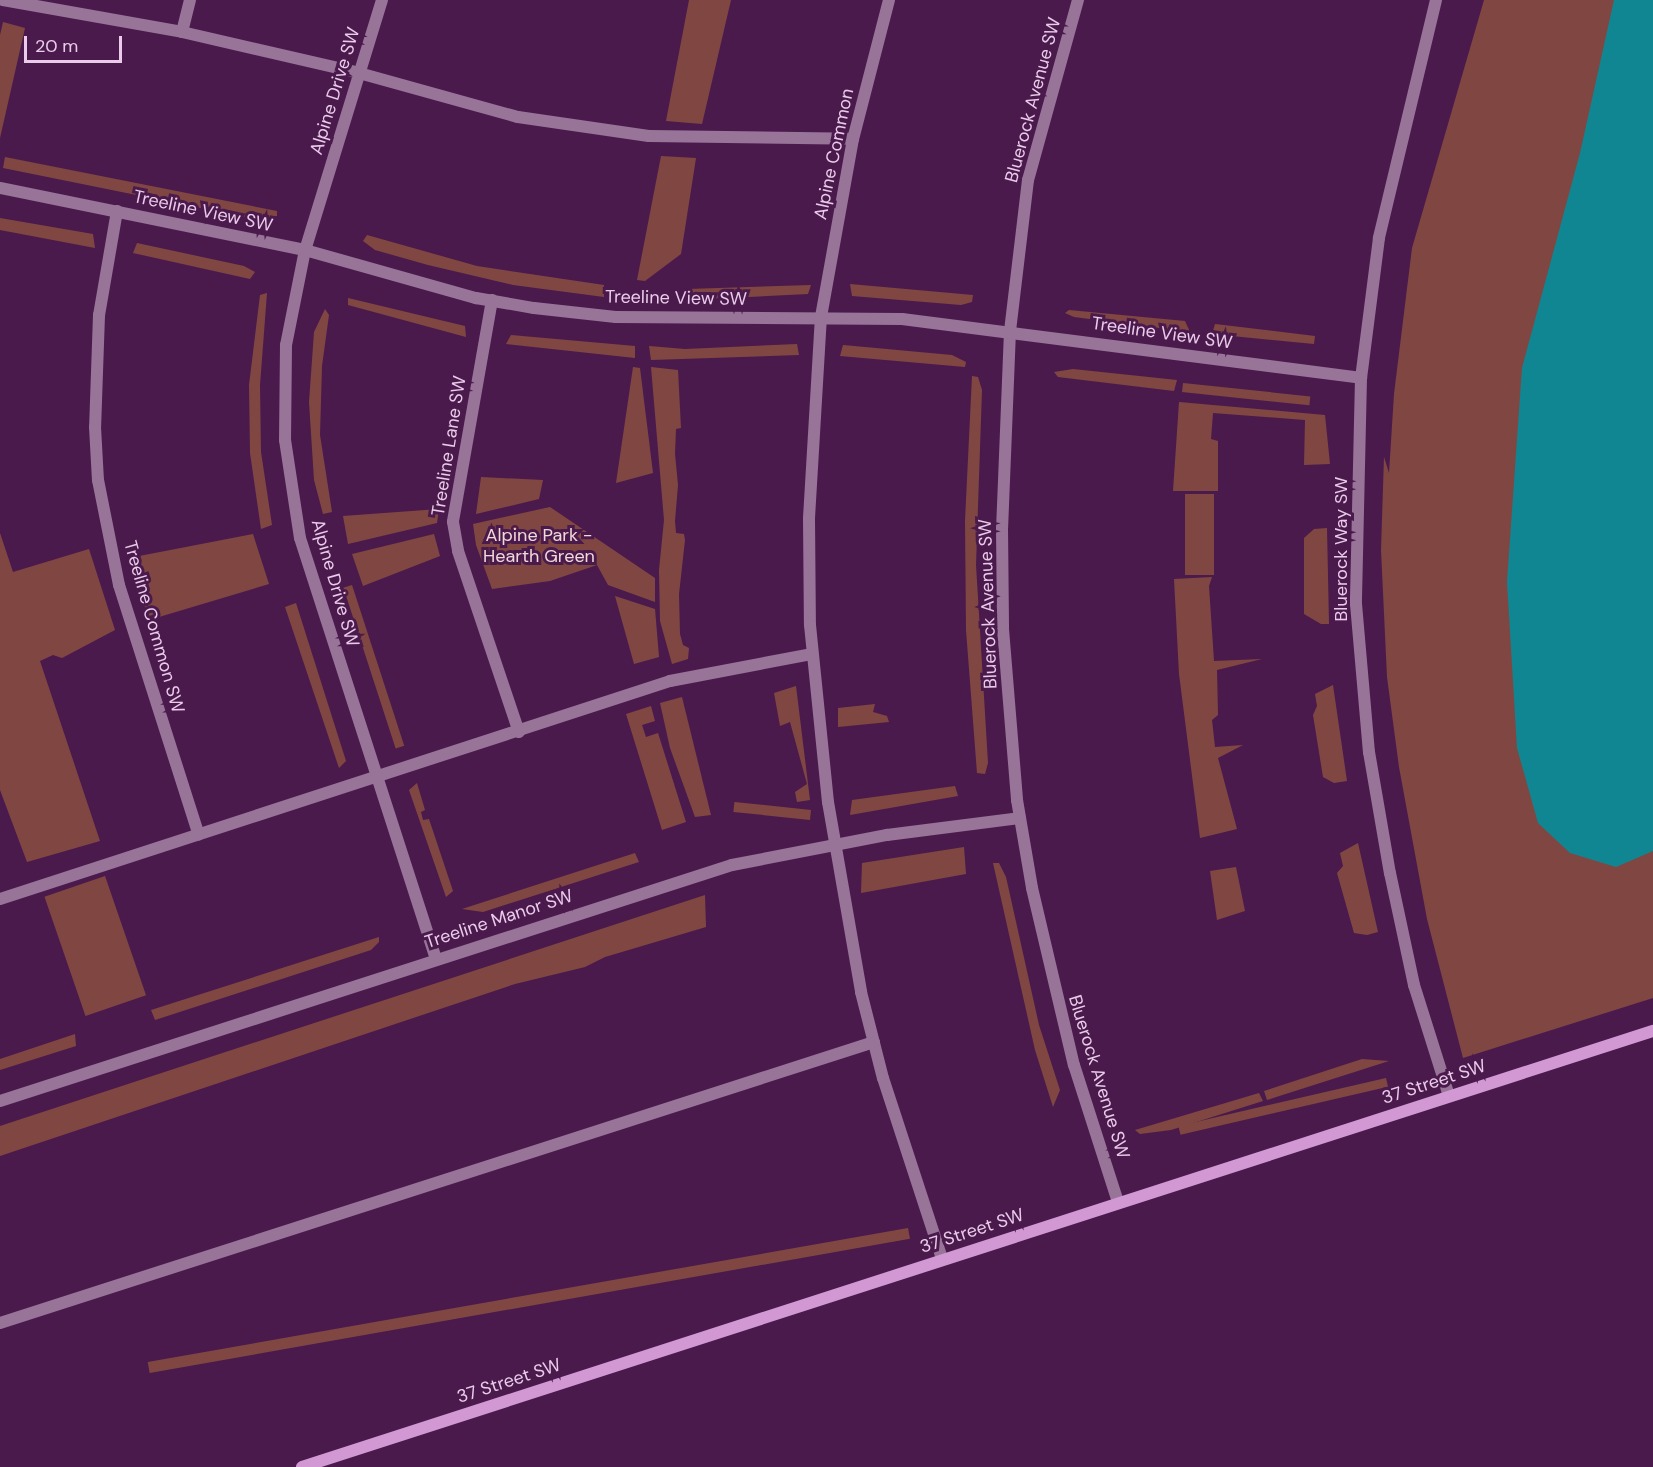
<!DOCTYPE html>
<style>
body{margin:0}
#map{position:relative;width:1653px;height:1467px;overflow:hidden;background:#4b1a4d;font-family:"DM Sans",sans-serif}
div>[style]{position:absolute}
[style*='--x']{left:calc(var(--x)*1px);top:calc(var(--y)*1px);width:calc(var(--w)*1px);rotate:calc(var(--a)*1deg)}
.green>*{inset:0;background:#804742;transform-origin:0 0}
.water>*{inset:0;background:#108692}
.lane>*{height:12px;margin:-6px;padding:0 6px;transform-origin:6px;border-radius:6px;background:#987499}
.street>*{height:12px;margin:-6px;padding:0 6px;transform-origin:6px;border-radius:6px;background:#987499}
.secondary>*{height:12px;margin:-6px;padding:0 6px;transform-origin:6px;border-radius:6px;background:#d298d4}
span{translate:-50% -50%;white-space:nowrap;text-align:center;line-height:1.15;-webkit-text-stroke:6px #4b1a4d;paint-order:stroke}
.street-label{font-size:18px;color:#eaccea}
.park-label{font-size:18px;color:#f0dad8}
.scale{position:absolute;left:24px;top:36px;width:98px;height:27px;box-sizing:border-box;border:3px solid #eaccea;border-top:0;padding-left:8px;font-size:18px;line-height:21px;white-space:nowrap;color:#eaccea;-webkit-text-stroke:4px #4b1a4d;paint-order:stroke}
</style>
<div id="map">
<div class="green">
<div style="clip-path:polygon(689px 0,731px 0,702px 124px,666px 121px)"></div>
<div style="clip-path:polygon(1484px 0,1653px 0,1653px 998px,1463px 1058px,1427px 919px,1399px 767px,1387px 677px,1381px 550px,1384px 457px,1389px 473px,1394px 394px,1412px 248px)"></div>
<div style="clip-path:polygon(3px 22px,25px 28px,0 138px,0 35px)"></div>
<div style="clip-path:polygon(661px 156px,696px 158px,681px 254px,645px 281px,637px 280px)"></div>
<div style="clip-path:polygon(5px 157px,277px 211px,277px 216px,255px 219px,3px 168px)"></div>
<div style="clip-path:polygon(0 218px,93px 234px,95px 248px,0 230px)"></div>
<div style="clip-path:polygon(367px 235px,477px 266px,604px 285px,604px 297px,513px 285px,428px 265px,375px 250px,363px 241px)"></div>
<div style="clip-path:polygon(137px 243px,244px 266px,255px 272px,250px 279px,133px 253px)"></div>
<div style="clip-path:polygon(850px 284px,973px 295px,972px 302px,961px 305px,852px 296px)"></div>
<div style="clip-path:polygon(811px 285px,808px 294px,688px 300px,688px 289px)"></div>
<div style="clip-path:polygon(267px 293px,260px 385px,261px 452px,272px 525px,261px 529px,250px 453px,249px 385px,260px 295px)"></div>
<div style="clip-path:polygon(348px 298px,465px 326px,466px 337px,348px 305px)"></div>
<div style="clip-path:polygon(325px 309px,329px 315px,322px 366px,320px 435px,332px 512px,323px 514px,314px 480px,309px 402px,314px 332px)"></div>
<div style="clip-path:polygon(1069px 310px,1185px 321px,1190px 332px,1074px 317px,1065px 313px)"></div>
<div style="clip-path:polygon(1215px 324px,1315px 336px,1314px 344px,1212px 334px)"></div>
<div style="clip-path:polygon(511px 335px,635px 346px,635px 358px,506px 344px)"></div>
<div style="clip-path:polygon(797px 344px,799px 355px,651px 360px,649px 346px,685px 349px)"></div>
<div style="clip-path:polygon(843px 345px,952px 355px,966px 362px,965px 367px,840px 356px)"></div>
<div style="clip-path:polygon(633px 367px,640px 368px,653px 473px,616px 483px)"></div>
<div style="clip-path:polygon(651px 367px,678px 370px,681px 428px,676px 429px,675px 454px,678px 485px,675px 521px,676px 533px,684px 534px,685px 540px,679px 594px,680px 634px,683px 645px,689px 648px,688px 659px,672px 664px,660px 621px,659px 570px,664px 520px)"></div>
<div style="clip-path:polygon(1073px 369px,1177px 380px,1174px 391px,1058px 377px,1054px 372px)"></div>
<div style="clip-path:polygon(972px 376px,978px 377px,982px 390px,976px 565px,988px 763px,985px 774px,977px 773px,966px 630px,965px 521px)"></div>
<div style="left:1183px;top:383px;width:128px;height:9px;rotate:6deg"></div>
<div style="clip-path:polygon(1179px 402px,1325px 415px,1330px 464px,1304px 465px,1305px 420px,1213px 413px,1211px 439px,1218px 441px,1218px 491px,1173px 491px)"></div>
<div style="clip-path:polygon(481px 477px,543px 480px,539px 499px,476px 514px)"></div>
<div style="left:1185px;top:494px;width:29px;height:81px"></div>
<div style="clip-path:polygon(550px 507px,655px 578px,655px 602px,608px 585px,597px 565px,550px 581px,492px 589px,476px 545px,473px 524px)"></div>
<div style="clip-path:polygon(439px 509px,437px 523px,348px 544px,343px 516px)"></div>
<div style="clip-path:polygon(1327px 528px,1329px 624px,1321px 624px,1304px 614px,1304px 538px,1314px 529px)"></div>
<div style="clip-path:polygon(0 533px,13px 572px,89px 549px,115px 630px,62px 658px,53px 655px,40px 661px,100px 841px,27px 862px,0 790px)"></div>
<div style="clip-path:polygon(253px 534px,269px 584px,149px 620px,129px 558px)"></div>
<div style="clip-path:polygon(434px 534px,440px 556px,363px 586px,352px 554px)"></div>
<div style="clip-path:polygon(1212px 577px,1209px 586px,1214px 661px,1262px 659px,1217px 670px,1218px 715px,1212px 720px,1215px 747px,1243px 745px,1218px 758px,1237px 829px,1200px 838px,1179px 674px,1174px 579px)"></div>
<div style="left:352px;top:585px;width:169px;height:9px;rotate:72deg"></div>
<div style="clip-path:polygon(615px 596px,655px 609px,659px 657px,634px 664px)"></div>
<div style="clip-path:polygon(296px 603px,346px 761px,339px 768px,285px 607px)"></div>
<div style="clip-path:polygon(1333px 685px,1347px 781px,1334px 783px,1323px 777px,1313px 715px,1317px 706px,1315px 694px)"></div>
<div style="clip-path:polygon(796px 686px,810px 800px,797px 802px,795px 792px,807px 784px,790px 722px,780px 726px,774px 693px)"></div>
<div style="clip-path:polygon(682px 697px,711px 815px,695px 817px,670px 748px,660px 703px)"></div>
<div style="clip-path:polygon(875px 704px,873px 712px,887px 716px,889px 722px,838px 727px,838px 708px)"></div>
<div style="clip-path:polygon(651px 706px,655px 721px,642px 725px,646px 737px,658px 733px,686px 822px,662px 830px,626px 714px)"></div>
<div style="clip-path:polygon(417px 783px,425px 810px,421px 812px,423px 820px,429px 819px,453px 891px,446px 897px,409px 790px)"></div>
<div style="clip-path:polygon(955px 786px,958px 796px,850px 815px,852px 800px)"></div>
<div style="left:811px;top:810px;width:10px;height:77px;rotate:96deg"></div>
<div style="clip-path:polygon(1358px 843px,1378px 932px,1367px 935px,1354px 933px,1337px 873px,1343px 866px,1340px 853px)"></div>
<div style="clip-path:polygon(964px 847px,966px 874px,861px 893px,862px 863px)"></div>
<div style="clip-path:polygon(635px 853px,639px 862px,483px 912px,462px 909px)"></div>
<div style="clip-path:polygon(993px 863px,999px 863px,1006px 877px,1039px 1025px,1060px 1090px,1053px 1107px,1035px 1050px)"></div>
<div style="clip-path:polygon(1236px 867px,1245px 911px,1217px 920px,1210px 871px)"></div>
<div style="left:105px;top:876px;width:126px;height:64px;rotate:71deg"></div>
<div style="clip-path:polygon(705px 895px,706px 927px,605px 957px,585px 967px,515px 984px,0 1156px,0 1126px)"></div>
<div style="clip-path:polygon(379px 937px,379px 942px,371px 950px,155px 1020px,151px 1010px)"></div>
<div style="clip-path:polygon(75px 1034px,76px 1046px,0 1070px,0 1059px)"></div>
<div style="clip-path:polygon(1362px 1059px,1389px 1061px,1267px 1100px,1264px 1091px)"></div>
<div style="left:1386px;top:1078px;width:9px;height:213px;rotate:77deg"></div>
<div style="clip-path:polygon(1259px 1093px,1263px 1101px,1171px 1130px,1140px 1134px,1135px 1130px)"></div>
<div style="left:908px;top:1228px;width:11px;height:772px;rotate:80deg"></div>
</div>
<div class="water">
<div style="clip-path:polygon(1614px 0,1653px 0,1653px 851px,1616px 867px,1570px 853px,1538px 823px,1517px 748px,1507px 582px,1522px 368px,1580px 153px)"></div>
</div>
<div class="lane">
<div style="--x:3;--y:0;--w:182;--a:10.1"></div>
<div style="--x:182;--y:32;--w:182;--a:13"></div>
<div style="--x:359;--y:73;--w:165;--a:15.5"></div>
<div style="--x:518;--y:117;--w:132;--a:8.3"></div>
<div style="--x:649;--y:136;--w:204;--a:0.8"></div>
<div style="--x:889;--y:0;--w:144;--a:104.5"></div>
<div style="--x:853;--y:139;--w:180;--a:100.2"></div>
<div style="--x:821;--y:316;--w:203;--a:93.4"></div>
<div style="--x:809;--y:519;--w:106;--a:89.5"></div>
<div style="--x:810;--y:625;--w:178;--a:84.2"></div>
<div style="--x:828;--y:802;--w:193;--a:80.1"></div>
<div style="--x:861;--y:992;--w:89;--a:75.7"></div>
<div style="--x:883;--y:1078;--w:190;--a:71.9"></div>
<div style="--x:182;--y:32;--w:33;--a:-76"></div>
<div style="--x:117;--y:211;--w:106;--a:99.8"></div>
<div style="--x:99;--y:315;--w:112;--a:92"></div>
<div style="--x:95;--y:427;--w:53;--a:86.8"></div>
<div style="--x:98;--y:480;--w:107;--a:78.7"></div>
<div style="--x:119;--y:585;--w:262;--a:72.3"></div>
<div style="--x:492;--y:300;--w:225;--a:100"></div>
<div style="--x:453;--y:522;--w:29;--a:80"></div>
<div style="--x:458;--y:551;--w:191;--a:71.4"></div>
<div style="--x:0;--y:899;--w:705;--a:-18.02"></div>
<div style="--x:670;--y:681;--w:145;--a:-10.8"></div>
<div style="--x:0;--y:1323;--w:918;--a:-17.82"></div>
</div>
<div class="street">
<div style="--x:382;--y:0;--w:262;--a:107.1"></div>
<div style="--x:305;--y:250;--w:97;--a:101.3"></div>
<div style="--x:286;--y:345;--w:95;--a:90.6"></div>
<div style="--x:285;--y:440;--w:99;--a:81.3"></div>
<div style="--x:300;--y:538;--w:442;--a:72.1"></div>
<div style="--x:1078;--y:0;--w:187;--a:105.5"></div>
<div style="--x:1028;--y:180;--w:152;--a:96.8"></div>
<div style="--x:1010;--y:331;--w:197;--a:92.3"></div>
<div style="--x:1002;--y:528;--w:101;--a:89.4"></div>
<div style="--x:1003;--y:629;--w:172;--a:85.3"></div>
<div style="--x:1017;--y:800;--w:89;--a:80.3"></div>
<div style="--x:1032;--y:888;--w:182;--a:76.7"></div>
<div style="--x:1074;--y:1065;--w:144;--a:72.2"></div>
<div style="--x:1436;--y:0;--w:245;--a:103.5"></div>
<div style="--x:1379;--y:238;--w:141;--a:97.3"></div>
<div style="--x:1361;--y:378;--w:226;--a:91.3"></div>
<div style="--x:1356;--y:604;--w:149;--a:85"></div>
<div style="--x:1369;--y:752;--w:123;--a:80.2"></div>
<div style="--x:1390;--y:873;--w:115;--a:77.9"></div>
<div style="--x:1414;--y:985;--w:116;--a:72.5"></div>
<div style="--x:0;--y:188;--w:311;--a:11.5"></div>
<div style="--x:305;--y:250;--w:178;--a:15.7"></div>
<div style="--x:476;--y:298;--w:59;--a:9.8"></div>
<div style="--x:534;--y:308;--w:82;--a:6.3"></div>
<div style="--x:616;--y:317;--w:286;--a:0.4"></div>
<div style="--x:902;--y:319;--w:463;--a:7.3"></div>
<div style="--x:0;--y:1101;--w:769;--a:-17.87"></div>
<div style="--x:732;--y:865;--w:158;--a:-11"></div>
<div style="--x:887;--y:835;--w:134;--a:-7.3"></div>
</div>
<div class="secondary">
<div style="--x:302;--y:1467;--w:1420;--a:-17.89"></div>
</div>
<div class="street-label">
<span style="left:335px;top:91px;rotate:-73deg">Alpine Drive SW</span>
<span style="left:1033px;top:100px;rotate:-75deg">Bluerock Avenue SW</span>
<span style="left:834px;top:154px;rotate:-78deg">Alpine Common</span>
<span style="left:203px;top:211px;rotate:12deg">Treeline View SW</span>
<span style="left:676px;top:298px;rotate:1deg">Treeline View SW</span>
<span style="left:1162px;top:333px;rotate:8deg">Treeline View SW</span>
<span style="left:449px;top:446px;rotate:-81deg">Treeline Lane SW</span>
<span style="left:1341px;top:549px;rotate:-90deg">Bluerock Way SW</span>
<span style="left:335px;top:583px;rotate:74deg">Alpine Drive SW</span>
<span style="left:988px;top:604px;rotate:-92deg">Bluerock Avenue SW</span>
<span style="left:154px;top:627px;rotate:74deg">Treeline Common SW</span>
<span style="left:499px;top:919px;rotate:-18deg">Treeline Manor SW</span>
<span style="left:1099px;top:1077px;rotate:73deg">Bluerock Avenue SW</span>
<span style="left:1434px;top:1082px;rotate:-18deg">37 Street SW</span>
<span style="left:972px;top:1231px;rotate:-18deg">37 Street SW</span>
<span style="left:509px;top:1381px;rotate:-18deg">37 Street SW</span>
</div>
<div class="park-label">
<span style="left:539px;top:546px">Alpine Park -<br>Hearth Green</span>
</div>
<div class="scale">20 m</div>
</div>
